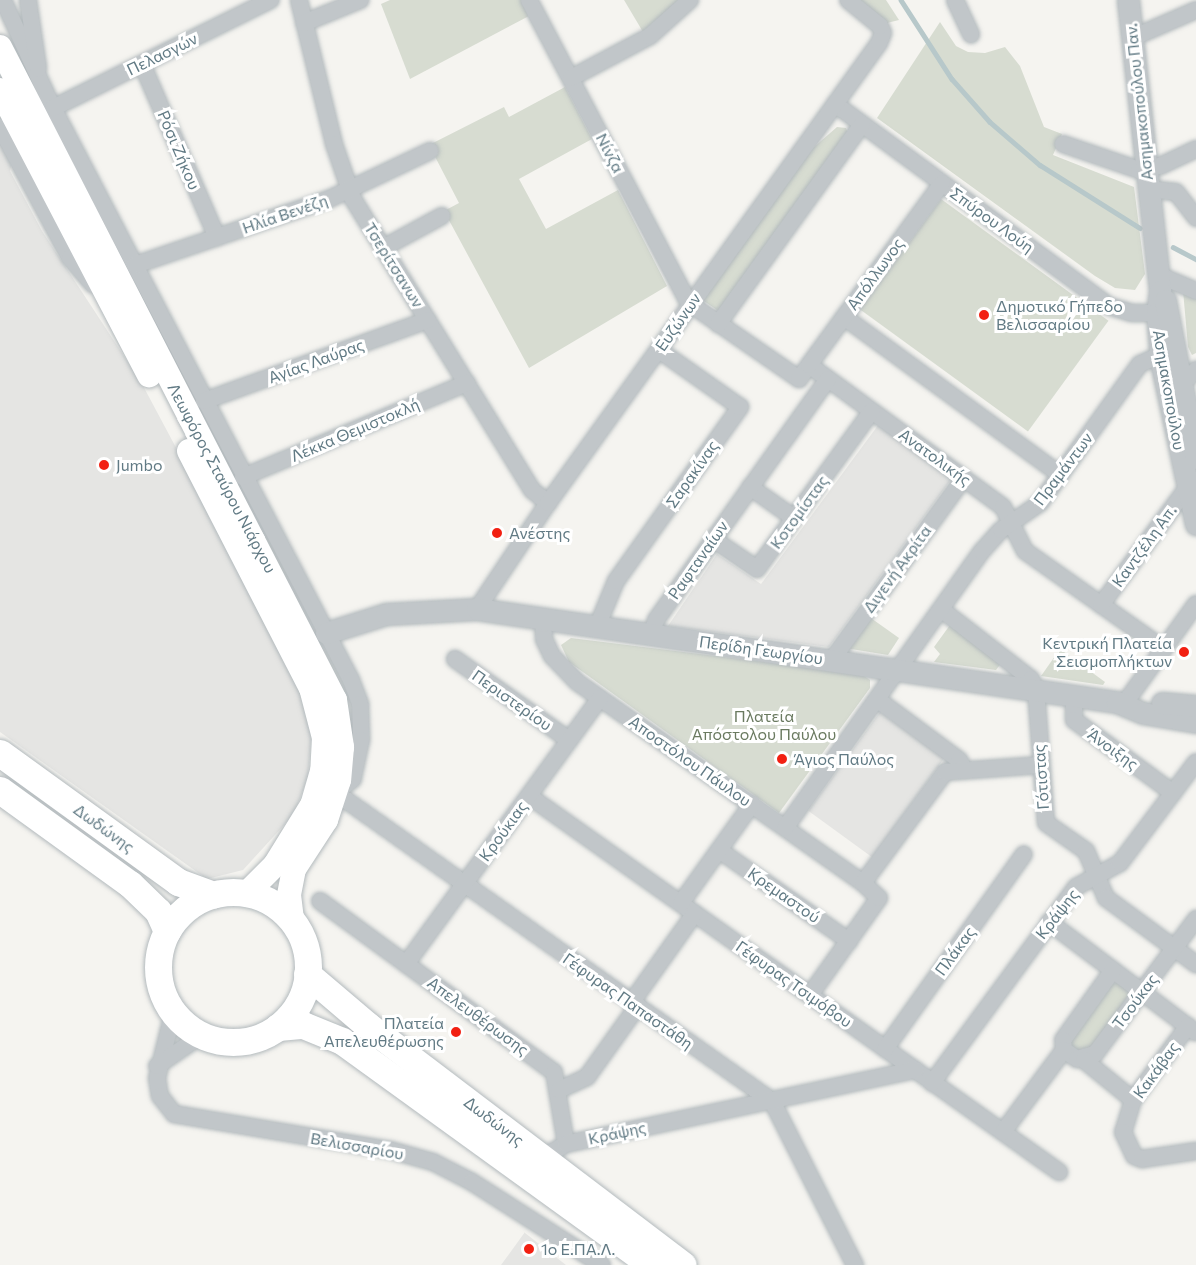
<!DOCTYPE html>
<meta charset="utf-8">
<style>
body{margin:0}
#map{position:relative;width:1196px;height:1265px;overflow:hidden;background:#f5f4f0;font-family:Commissioner,sans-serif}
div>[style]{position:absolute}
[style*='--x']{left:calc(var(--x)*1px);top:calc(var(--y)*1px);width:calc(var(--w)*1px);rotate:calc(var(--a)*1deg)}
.built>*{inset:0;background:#e5e5e3;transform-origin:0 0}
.green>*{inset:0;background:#d7dcd1;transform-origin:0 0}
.stream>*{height:4.5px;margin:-2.25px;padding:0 2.25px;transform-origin:2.25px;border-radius:2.25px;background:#b7c8ca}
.roads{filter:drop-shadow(0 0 2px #b3babd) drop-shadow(0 0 2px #b3babd)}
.minor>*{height:16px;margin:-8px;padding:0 8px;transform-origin:8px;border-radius:8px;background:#c1c6c9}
.tertiary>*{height:21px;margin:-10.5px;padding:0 10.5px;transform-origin:10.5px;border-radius:10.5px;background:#c1c6c9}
.secondary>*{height:24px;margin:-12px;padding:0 12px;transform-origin:12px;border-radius:12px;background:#fff}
.primary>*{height:27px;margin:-13.5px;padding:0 13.5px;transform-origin:13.5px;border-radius:13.5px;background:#fff}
.primary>.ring{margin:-13.5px;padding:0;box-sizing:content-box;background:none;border:27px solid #fff;border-radius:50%}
.dots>*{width:16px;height:16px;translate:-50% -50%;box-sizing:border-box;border:3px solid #fff;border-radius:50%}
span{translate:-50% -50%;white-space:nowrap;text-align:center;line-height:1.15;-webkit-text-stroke:6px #fff;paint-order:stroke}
.street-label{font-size:16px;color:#617a84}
.poi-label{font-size:16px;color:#617a84}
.left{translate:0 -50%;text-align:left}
.right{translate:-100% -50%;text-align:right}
.park-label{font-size:16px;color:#6a7a60}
</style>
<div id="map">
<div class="built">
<div style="clip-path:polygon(0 140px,12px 163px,10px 171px,42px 231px,141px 382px,285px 652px,312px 725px,308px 777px,294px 814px,243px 870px,207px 879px,0 732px)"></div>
<div style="clip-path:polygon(879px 424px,952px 478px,829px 647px,668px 626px,717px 554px,761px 584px)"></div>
<div style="left:880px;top:712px;width:79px;height:122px;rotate:36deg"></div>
<div style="clip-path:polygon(525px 1232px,525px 1233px,566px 1265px,501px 1265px)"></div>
</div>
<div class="green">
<div style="clip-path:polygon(390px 0,521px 0,529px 16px,410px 79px,381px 4px)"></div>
<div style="clip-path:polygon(624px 0,682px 0,643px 32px)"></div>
<div style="clip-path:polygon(857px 0,886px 0,899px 20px,887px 23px)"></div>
<div style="clip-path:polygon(940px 22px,956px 46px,968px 52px,985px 53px,1005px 47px,1020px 66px,1044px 127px,1062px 134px,1053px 155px,1134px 187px,1145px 274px,1135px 290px,1115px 288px,1095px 276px,877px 118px)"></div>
<div style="clip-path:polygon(565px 87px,592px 139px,519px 179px,546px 229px,618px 190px,667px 286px,529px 368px,444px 211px,459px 203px,429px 145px,504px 107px,509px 117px)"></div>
<div style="clip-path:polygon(837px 127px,846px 128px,848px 134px,720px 312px,701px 299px,813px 148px)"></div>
<div style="left:941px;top:199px;width:207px;height:137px;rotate:36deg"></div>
<div style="clip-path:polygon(1183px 290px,1196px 296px,1196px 353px,1192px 355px,1188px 347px)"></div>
<div style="clip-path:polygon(868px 616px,899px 638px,888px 655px,845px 648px)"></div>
<div style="clip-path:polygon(950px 625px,1002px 662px,996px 670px,934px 662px,940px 654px,934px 647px)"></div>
<div style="clip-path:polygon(571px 638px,861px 674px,870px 680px,870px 688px,779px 813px,569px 662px,561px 645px)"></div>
<div style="clip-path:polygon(1060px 649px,1105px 682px,1103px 685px,1041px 676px)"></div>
<div style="clip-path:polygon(1117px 983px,1130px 988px,1130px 994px,1092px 1047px,1079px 1052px,1067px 1042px,1112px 984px)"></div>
</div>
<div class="stream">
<div style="--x:901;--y:0;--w:94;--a:57.2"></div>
<div style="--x:952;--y:79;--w:57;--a:48.5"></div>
<div style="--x:990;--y:122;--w:66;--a:40.7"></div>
<div style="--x:1040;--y:165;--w:118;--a:32.2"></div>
<div style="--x:1173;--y:247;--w:26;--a:28"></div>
</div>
<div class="roads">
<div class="minor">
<div style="--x:3;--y:0;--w:119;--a:65.2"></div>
<div style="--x:53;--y:108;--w:645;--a:62.48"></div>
<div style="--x:351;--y:680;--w:26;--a:69"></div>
<div style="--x:360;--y:704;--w:36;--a:88"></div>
<div style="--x:361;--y:740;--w:40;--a:102"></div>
<div style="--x:353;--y:779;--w:22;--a:141"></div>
<div style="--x:336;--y:793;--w:534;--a:35.24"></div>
<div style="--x:772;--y:1101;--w:184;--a:63.2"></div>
<div style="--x:28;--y:0;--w:69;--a:81.6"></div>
<div style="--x:299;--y:0;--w:148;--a:76.3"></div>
<div style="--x:334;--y:144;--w:58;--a:70.9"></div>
<div style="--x:353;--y:199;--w:342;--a:58.4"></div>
<div style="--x:532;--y:490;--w:21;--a:39"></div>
<div style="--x:529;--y:0;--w:343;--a:62.2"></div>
<div style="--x:689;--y:303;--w:134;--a:34.6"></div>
<div style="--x:799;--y:379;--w:17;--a:-54"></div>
<div style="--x:809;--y:365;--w:240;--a:36.2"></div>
<div style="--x:1003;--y:507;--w:49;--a:63.4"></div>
<div style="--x:1025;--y:551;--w:170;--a:35.2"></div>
<div style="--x:955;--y:0;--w:38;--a:65"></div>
<div style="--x:304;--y:23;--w:61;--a:-22.3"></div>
<div style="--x:1132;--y:38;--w:70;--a:-23.6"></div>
<div style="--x:142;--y:64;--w:189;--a:66.6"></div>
<div style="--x:571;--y:78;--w:89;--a:-28"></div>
<div style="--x:650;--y:36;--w:54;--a:-42"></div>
<div style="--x:835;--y:104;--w:340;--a:36.4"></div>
<div style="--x:1109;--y:306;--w:24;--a:17"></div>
<div style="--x:1132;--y:313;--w:25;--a:0"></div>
<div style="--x:53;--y:108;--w:243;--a:-26.4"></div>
<div style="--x:0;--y:127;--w:149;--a:61.9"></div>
<div style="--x:70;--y:258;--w:35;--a:49"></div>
<div style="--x:1063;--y:144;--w:80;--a:18.9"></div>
<div style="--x:1139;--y:170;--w:21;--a:-11"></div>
<div style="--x:1160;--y:166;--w:40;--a:-25"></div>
<div style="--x:1148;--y:189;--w:28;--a:6"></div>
<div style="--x:1176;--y:192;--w:33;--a:52"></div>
<div style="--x:383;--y:248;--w:67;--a:-28.5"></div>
<div style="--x:135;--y:265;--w:205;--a:-18.8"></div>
<div style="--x:329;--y:199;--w:112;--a:-25.4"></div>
<div style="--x:1159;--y:275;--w:40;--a:23.4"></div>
<div style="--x:844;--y:317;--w:268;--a:36.1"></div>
<div style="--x:718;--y:324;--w:246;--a:-54.2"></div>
<div style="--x:809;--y:365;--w:225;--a:-53.8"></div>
<div style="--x:1179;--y:381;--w:8;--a:-14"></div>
<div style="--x:1187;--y:379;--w:13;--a:-45"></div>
<div style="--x:204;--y:401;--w:238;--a:-19.9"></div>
<div style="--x:243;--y:477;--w:243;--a:-22.8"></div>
<div style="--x:750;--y:487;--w:54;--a:35.2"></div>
<div style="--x:713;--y:539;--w:53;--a:34.3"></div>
<div style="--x:757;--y:569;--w:195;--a:-54"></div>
<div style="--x:1101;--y:605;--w:145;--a:-53.7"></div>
<div style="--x:477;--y:609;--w:128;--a:-56.2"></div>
<div style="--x:548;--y:503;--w:567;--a:-54.26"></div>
<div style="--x:879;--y:43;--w:11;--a:-68"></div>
<div style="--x:883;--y:33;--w:8;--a:-113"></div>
<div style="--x:880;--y:26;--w:41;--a:-140.9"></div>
<div style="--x:942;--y:610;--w:113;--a:37.8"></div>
<div style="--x:1031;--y:679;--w:12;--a:66"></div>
<div style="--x:1036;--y:690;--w:133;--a:85.7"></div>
<div style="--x:1046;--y:823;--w:49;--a:35"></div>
<div style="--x:1086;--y:851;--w:51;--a:66.9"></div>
<div style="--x:1106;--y:898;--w:112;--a:36.3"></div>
<div style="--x:543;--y:619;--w:20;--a:87"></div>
<div style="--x:544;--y:639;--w:19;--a:65"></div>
<div style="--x:552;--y:656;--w:36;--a:46"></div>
<div style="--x:577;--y:682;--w:350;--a:35.1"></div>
<div style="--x:597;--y:627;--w:50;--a:-67.6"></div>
<div style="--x:616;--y:581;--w:214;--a:-54.5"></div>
<div style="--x:740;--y:407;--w:99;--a:-144.9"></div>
<div style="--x:651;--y:634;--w:15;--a:-70"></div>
<div style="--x:656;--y:620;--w:296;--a:-54.5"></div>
<div style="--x:455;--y:659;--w:140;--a:35.4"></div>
<div style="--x:831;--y:661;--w:226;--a:-54"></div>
<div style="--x:1074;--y:696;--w:24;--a:90"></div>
<div style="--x:1074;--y:720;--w:123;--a:36.4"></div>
<div style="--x:878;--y:700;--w:101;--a:36.5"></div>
<div style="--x:959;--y:760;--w:12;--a:59"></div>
<div style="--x:1127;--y:700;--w:118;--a:-54.3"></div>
<div style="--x:529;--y:796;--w:650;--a:35.35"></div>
<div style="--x:785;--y:828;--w:340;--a:-54.6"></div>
<div style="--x:982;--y:551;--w:28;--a:-48"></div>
<div style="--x:1001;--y:530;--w:47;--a:-34.7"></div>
<div style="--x:1040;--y:503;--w:171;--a:-54.3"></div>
<div style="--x:1140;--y:364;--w:22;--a:-24"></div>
<div style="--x:719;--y:850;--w:159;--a:35"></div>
<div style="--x:320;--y:901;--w:290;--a:36.2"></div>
<div style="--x:554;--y:1072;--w:73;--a:80.5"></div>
<div style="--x:566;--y:1144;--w:28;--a:150"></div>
<div style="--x:681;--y:903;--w:122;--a:-54.4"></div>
<div style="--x:1049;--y:922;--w:183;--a:37"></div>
<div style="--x:406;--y:964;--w:329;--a:-53.9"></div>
<div style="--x:1113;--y:970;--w:86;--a:125.5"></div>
<div style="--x:1063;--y:1040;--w:10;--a:84"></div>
<div style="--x:1064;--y:1050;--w:16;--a:35"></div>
<div style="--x:1077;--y:1059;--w:19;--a:-16"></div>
<div style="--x:1095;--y:1054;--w:169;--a:-53.2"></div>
<div style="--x:810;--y:995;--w:119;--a:-54.6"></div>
<div style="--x:879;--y:898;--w:22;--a:-137"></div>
<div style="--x:863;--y:883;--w:138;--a:-53.5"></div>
<div style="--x:945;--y:772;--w:95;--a:-4.2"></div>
<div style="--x:631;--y:1003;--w:110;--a:-54.6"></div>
<div style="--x:173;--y:1013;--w:67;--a:103.8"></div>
<div style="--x:157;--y:1078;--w:18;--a:81"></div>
<div style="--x:160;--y:1096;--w:23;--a:52"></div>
<div style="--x:174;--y:1114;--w:219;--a:9.5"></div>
<div style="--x:390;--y:1150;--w:45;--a:15.6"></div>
<div style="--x:433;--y:1162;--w:44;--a:27.1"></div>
<div style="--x:472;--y:1182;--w:154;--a:32.6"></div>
<div style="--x:1188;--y:1026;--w:92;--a:126.6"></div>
<div style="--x:1133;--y:1100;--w:34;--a:107"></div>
<div style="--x:1123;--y:1132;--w:26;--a:65"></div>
<div style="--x:1134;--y:1156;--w:9;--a:21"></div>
<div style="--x:1142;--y:1159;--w:55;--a:-8.4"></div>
<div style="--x:885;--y:1049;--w:239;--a:-54.5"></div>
<div style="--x:1084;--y:1060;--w:63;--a:39.2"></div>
<div style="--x:157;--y:1066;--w:55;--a:-34.6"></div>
<div style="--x:932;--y:1083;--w:243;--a:-53.7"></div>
<div style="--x:1076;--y:887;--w:50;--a:-28.6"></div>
<div style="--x:1120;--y:863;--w:126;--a:-53"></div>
<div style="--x:559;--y:1090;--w:31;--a:-25"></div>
<div style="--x:587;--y:1077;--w:86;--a:-54.5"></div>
<div style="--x:1003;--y:1132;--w:102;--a:-53.4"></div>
<div style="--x:566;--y:1144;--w:357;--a:-12"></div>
</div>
<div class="tertiary">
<div style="--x:1128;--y:0;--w:293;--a:83.7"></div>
<div style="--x:1160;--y:291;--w:22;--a:98"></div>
<div style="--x:1157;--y:313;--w:48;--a:85.2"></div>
<div style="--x:1161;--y:361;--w:167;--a:77.9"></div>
<div style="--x:1165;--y:300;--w:161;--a:78.9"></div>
<div style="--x:326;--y:633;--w:63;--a:-17.6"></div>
<div style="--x:386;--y:614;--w:91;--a:-3.1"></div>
<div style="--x:477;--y:609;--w:647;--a:8.27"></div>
<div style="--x:1117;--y:702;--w:28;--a:23"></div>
<div style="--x:1143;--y:713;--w:54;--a:9.6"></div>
<div style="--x:1162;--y:703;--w:34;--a:5"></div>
</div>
<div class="secondary">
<div style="--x:0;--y:47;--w:734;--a:62.84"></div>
<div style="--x:335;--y:700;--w:48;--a:81.5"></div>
<div style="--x:342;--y:747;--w:33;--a:95"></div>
<div style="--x:339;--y:780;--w:42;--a:108"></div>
<div style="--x:326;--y:820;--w:59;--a:123.1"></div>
<div style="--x:294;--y:869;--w:26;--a:101"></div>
<div style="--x:289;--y:895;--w:26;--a:83"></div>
<div style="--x:0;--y:90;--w:322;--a:62.4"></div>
<div style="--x:189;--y:451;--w:267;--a:62.8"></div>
<div style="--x:311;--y:688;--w:52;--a:75.4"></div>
<div style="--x:324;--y:738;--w:33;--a:93"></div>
<div style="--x:322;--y:771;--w:35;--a:106"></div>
<div style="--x:312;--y:805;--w:70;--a:121.7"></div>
<div style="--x:275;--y:865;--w:41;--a:135"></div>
</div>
<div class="primary">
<div style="--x:0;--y:753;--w:220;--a:35.9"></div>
<div style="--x:178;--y:882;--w:37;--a:20"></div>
<div style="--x:0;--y:790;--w:160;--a:35.9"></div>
<div style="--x:130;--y:884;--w:39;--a:44"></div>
<div style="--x:158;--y:911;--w:22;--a:66"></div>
<div class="ring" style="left:158px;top:892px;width:123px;height:123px"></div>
<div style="--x:307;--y:974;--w:80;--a:40.4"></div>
<div style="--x:368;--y:1026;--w:395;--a:37.2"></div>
<div style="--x:278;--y:1027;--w:25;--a:-5"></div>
<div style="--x:303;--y:1025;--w:42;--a:22.3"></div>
<div style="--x:342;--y:1041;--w:382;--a:35.9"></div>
</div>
</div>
<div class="dots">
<div style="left:984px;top:315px;background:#f22012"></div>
<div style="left:104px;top:465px;background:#f22012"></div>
<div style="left:497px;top:533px;background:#f22012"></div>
<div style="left:1184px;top:652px;background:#f22012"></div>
<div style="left:782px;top:759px;background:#f22012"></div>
<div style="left:456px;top:1032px;background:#f22012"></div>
<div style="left:529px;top:1249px;background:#f22012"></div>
</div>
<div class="street-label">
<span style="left:162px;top:54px;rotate:-26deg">Πελασγών</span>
<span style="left:1139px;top:102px;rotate:-96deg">Ασημακοπούλου Παν.</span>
<span style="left:179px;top:150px;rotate:67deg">Ρόσι Ζήκου</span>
<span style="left:610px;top:153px;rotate:63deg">Νίνζα</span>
<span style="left:285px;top:214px;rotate:-19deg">Ηλία Βενέζη</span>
<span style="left:992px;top:220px;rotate:36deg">Σπύρου Λούη</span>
<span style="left:394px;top:265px;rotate:58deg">Τσερίτσανων</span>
<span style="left:875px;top:274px;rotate:-54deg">Απόλλωνος</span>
<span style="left:678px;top:322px;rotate:-55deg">Ευζώνων</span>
<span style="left:316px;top:361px;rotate:-20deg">Αγίας Λαύρας</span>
<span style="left:1169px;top:390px;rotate:80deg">Ασημακοπούλου</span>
<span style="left:355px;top:430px;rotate:-23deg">Λέκκα Θεμιστοκλή</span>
<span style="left:935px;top:457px;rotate:36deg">Ανατολικής</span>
<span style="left:1063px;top:469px;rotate:-53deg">Πραμάντων</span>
<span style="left:692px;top:474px;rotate:-55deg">Σαρακίνας</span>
<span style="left:222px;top:478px;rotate:62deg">Λεωφόρος Σταύρου Νιάρχου</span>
<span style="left:799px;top:512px;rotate:-54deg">Κοτομίστας</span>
<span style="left:1144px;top:546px;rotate:-54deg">Καντζέλη Απ.</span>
<span style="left:698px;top:560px;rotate:-55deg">Ραφταναίων</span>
<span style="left:897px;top:569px;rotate:-54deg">Διγενή Ακρίτα</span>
<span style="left:761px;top:650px;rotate:8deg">Περίδη Γεωργίου</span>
<span style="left:512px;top:700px;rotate:35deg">Περιστερίου</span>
<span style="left:1113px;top:749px;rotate:36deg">Άνοιξης</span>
<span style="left:690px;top:761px;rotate:35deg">Αποστόλου Πάυλου</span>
<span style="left:1041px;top:777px;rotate:-94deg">Γότιστας</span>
<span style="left:104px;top:828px;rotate:36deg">Δωδώνης</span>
<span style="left:503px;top:831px;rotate:-54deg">Κρούκιας</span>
<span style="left:784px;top:895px;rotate:35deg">Κρεμαστού</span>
<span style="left:1057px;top:914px;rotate:-52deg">Κράψης</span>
<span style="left:955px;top:951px;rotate:-54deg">Πλάκας</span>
<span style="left:794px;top:984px;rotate:35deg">Γέφυρας Τσιμόβου</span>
<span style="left:628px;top:1001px;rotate:35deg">Γέφυρας Παπαστάθη</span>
<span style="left:1135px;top:1001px;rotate:-53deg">Τσούκας</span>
<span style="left:478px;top:1016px;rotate:36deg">Απελευθέρωσης</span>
<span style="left:1156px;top:1070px;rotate:-54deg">Κακάβας</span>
<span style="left:494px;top:1121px;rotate:37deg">Δωδώνης</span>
<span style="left:617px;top:1133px;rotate:-12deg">Κράψης</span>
<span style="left:357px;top:1146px;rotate:10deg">Βελισσαρίου</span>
</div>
<div class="poi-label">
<span class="left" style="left:996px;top:315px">Δημοτικό Γήπεδο<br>Βελισσαρίου</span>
<span class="left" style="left:116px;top:465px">Jumbo</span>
<span class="left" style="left:509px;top:533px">Ανέστης</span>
<span class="right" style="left:1172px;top:652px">Κεντρική Πλατεία<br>Σεισμοπλήκτων</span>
<span class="left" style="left:794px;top:759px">Άγιος Παύλος</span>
<span class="right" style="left:444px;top:1032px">Πλατεία<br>Απελευθέρωσης</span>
<span class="left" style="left:541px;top:1249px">1ο Ε.ΠΑ.Λ.</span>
</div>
<div class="park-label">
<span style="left:764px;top:725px">Πλατεία<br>Απόστολου Παύλου</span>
</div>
</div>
